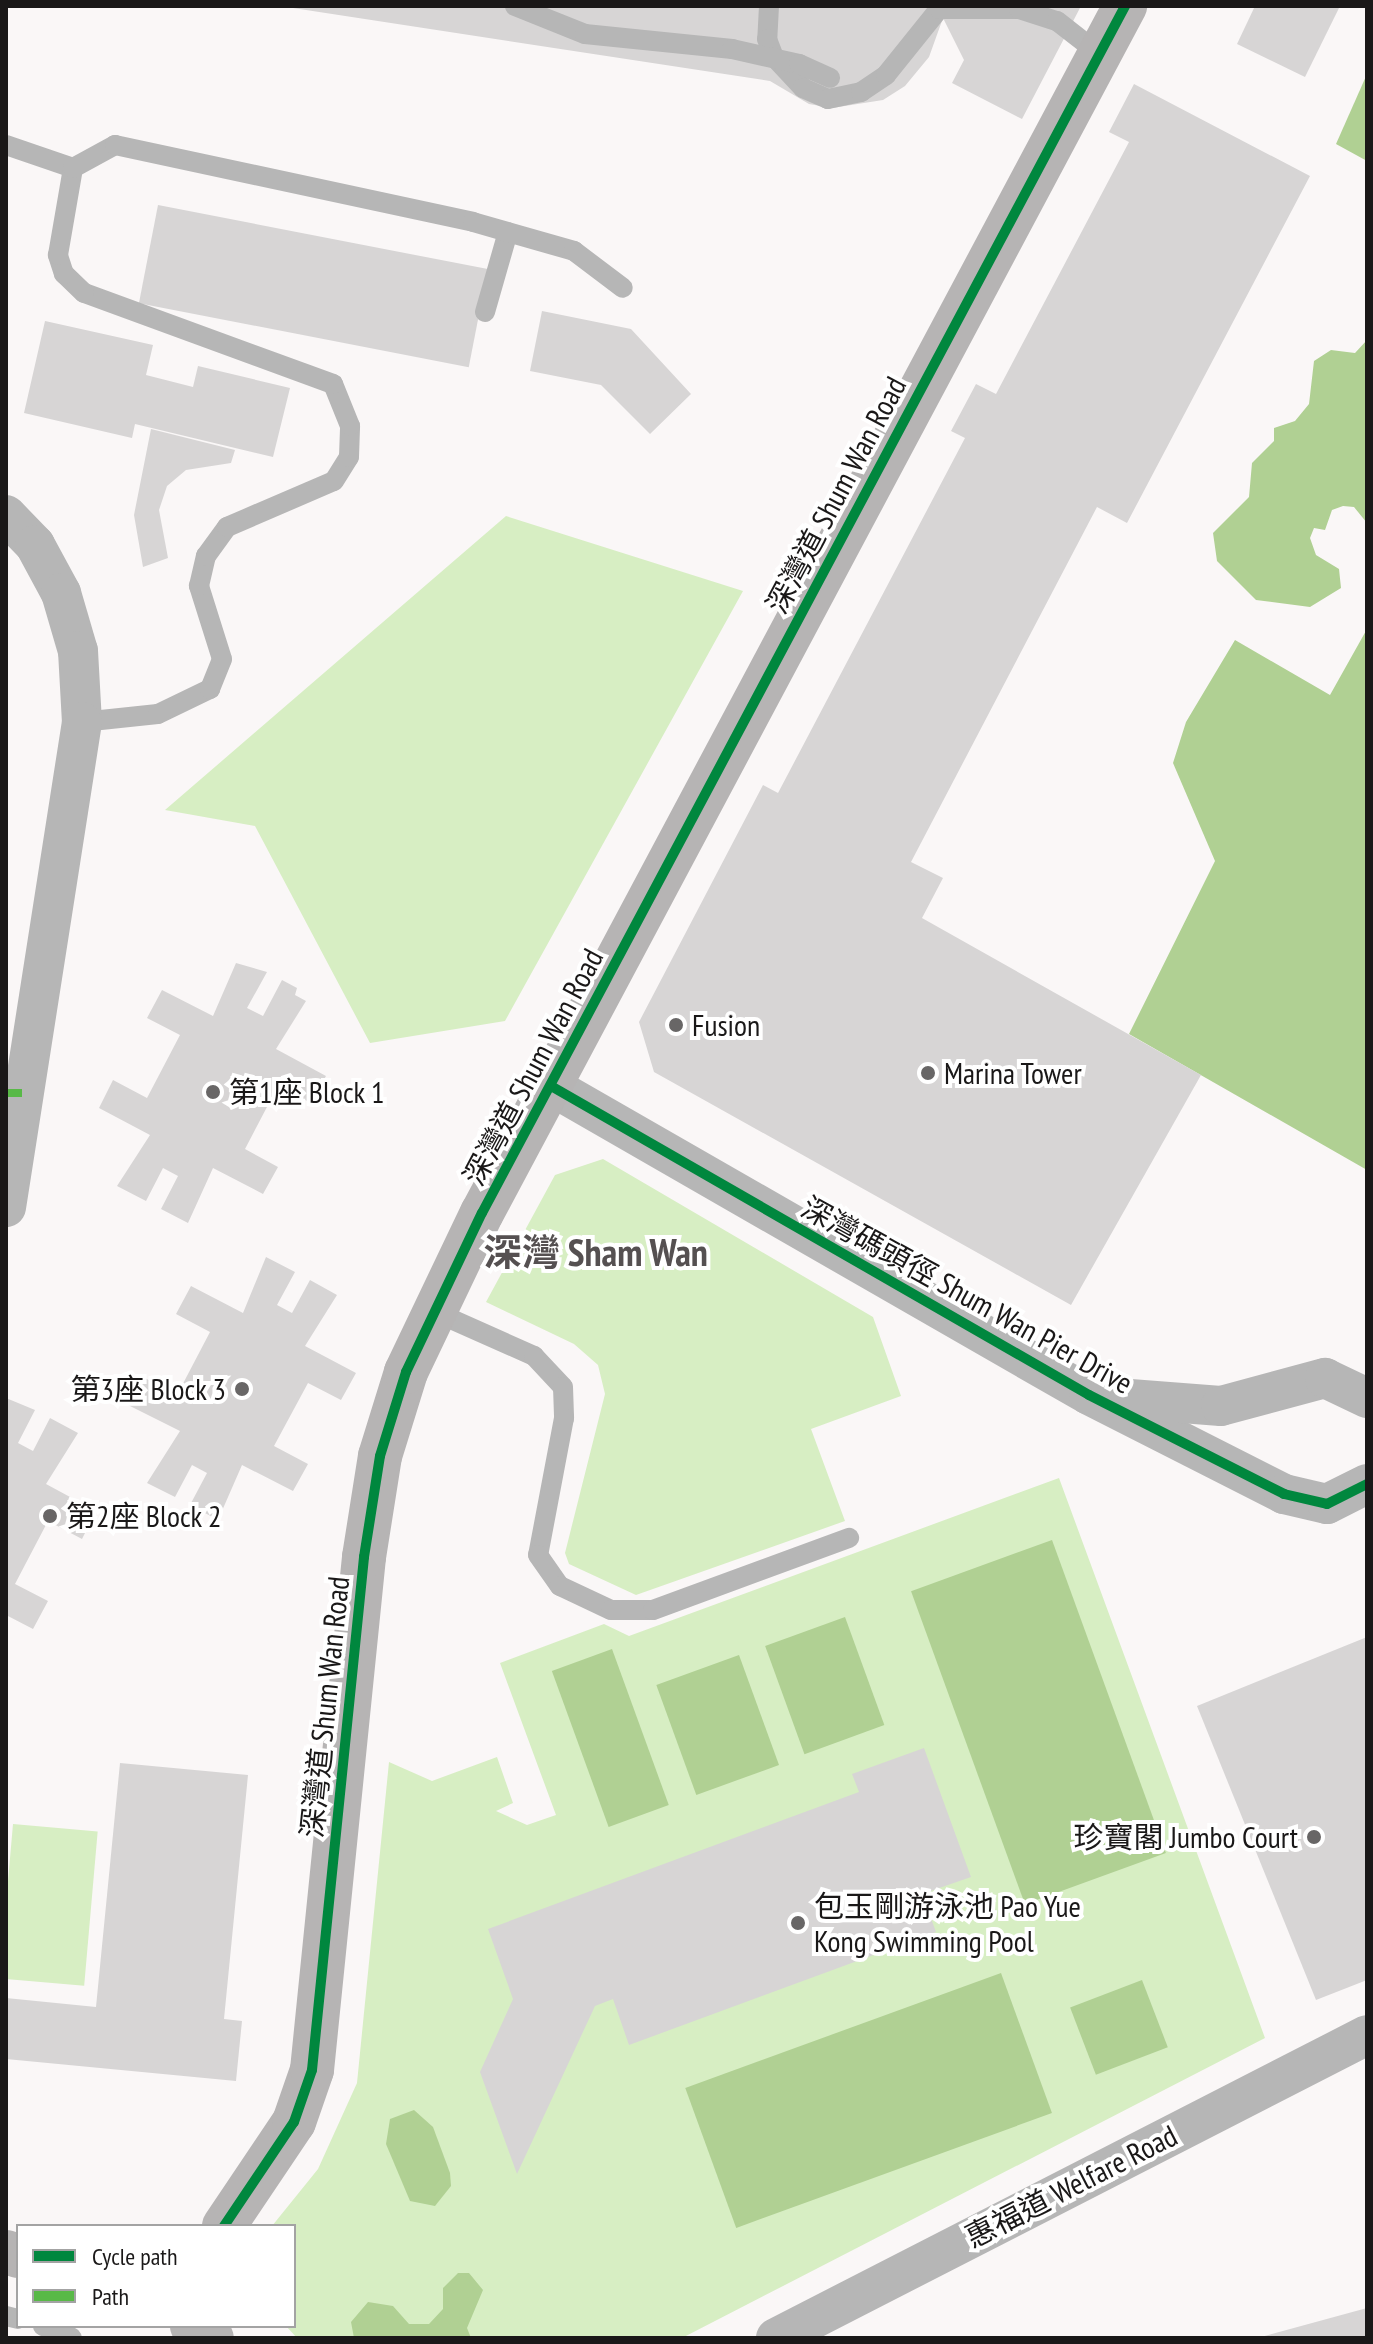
<!DOCTYPE html>
<meta charset="utf-8">
<style>
body{margin:0}
#map{position:relative;width:1373px;height:2344px;overflow:hidden;background:#faf7f7;font-family:"PT Sans Narrow","Noto Sans TC",sans-serif}
div>[style]{position:absolute}
[style*='--x']{left:calc(var(--x)*1px);top:calc(var(--y)*1px);width:calc(var(--w)*1px);rotate:calc(var(--a)*1deg)}
.green>*{inset:0;background:#d7eec3;transform-origin:0 0}
.water>*{inset:0;background:#b0d093;transform-origin:0 0}
.building>*{inset:0;background:#d7d5d5;transform-origin:0 0}
.lane>*{height:20px;margin:-10px;padding:0 10px;transform-origin:10px;border-radius:10px;background:#b6b6b6}
.street>*{height:40px;margin:-20px;padding:0 20px;transform-origin:20px;border-radius:20px;background:#b6b6b6}
.secondary>*{height:44px;margin:-22px;padding:0 22px;transform-origin:22px;border-radius:22px;background:#b6b4b4}
.lane-bridge>*{height:20px;margin:-10px;padding:0 10px;transform-origin:10px;border-radius:10px;background:#b6b6b6}
.quiet>*{height:8px;margin-top:-4px;transform-origin:0;background:repeating-linear-gradient(90deg,#58b947 0 16px,transparent 0 24px)}
.cycleway>*{height:10px;margin:-5px;padding:0 5px;transform-origin:5px;border-radius:5px;background:#00873e}
.dots>*{width:22px;height:22px;translate:-50% -50%;box-sizing:border-box;border:4px solid #fff;border-radius:50%}
span{translate:-50% -50%;white-space:nowrap;text-align:center;line-height:1.15;-webkit-text-stroke:8px #fff;paint-order:stroke}
.street-label{font-size:30px;color:#1a1818}
.poi-label{font-size:30px;color:#1a1818}
.left{translate:0 -50%;text-align:left}
.right{translate:-100% -50%;text-align:right}
.district-label{font-size:38px;color:#555051;font-weight:700}
.frame{position:absolute;inset:0;border:8px solid #1a1818;pointer-events:none}
.legend{position:absolute;left:16px;top:2224px;width:280px;height:104px;box-sizing:border-box;background:#fff;border:2px solid #a3a3a3;margin:0;padding:10px 14px;list-style:none;font-size:24px;color:#1a1818}
.legend li{display:flex;align-items:center;gap:16px;height:40px}
.legend b{width:40px;border:2px solid #a3a3a3}
</style>
<div id="map">
<div class="green">
<div style="clip-path:polygon(506px 516px,743px 591px,505px 1021px,370px 1043px,255px 826px,165px 810px)"></div>
<div style="clip-path:polygon(603px 1159px,873px 1317px,901px 1396px,811px 1429px,845px 1521px,636px 1595px,569px 1564px,565px 1553px,605px 1394px,598px 1365px,574px 1344px,486px 1302px,555px 1175px)"></div>
<div style="clip-path:polygon(1059px 1478px,1265px 2038px,682px 2338px,297px 2338px,286px 2326px,294px 2326px,294px 2226px,272px 2226px,318px 2169px,357px 2083px,389px 1762px,432px 1781px,497px 1757px,513px 1803px,496px 1811px,527px 1825px,556px 1815px,500px 1663px,604px 1624px,629px 1636px)"></div>
<div style="left:13px;top:1824px;width:85px;height:155px;rotate:5deg"></div>
</div>
<div class="water">
<div style="clip-path:polygon(1367px 74px,1367px 161px,1336px 144px)"></div>
<div style="clip-path:polygon(1367px 340px,1367px 523px,1354px 507px,1343px 506px,1332px 510px,1325px 530px,1314px 528px,1310px 538px,1316px 555px,1339px 569px,1341px 588px,1310px 607px,1256px 600px,1217px 561px,1213px 533px,1249px 497px,1252px 463px,1274px 441px,1274px 428px,1295px 421px,1309px 404px,1314px 361px,1331px 350px,1355px 353px)"></div>
<div style="clip-path:polygon(1367px 629px,1367px 1170px,1129px 1034px,1215px 861px,1173px 763px,1186px 722px,1235px 640px,1330px 695px)"></div>
<div style="left:1052px;top:1540px;width:333px;height:150px;rotate:70deg"></div>
<div style="left:845px;top:1617px;width:115px;height:85px;rotate:70deg"></div>
<div style="left:612px;top:1649px;width:166px;height:64px;rotate:70deg"></div>
<div style="left:739px;top:1655px;width:117px;height:88px;rotate:70deg"></div>
<div style="left:1001px;top:1973px;width:149px;height:336px;rotate:70deg"></div>
<div style="left:1142px;top:1980px;width:72px;height:77px;rotate:69deg"></div>
<div style="clip-path:polygon(414px 2110px,433px 2127px,450px 2173px,451px 2186px,435px 2206px,410px 2201px,386px 2144px,390px 2119px)"></div>
<div style="clip-path:polygon(458px 2273px,469px 2273px,483px 2290px,467px 2328px,471px 2338px,354px 2338px,351px 2322px,368px 2302px,393px 2306px,409px 2324px,429px 2324px,443px 2309px,443px 2288px)"></div>
</div>
<div class="building">
<div style="clip-path:polygon(280px 6px,1081px 6px,1022px 119px,952px 83px,964px 60px,943px 18px,929px 57px,905px 86px,883px 100px,832px 108px,809px 104px,770px 81px)"></div>
<div style="clip-path:polygon(1255px 6px,1340px 6px,1305px 77px,1237px 44px)"></div>
<div style="clip-path:polygon(1134px 84px,1310px 176px,1127px 523px,1097px 507px,911px 862px,943px 878px,922px 918px,1201px 1075px,1071px 1305px,654px 1072px,639px 1022px,763px 785px,778px 793px,965px 438px,951px 431px,976px 384px,996px 394px,1129px 142px,1109px 132px)"></div>
<div style="left:158px;top:205px;width:336px;height:100px;rotate:11deg"></div>
<div style="clip-path:polygon(542px 311px,631px 329px,691px 394px,650px 434px,601px 385px,530px 371px)"></div>
<div style="clip-path:polygon(45px 321px,153px 345px,146px 375px,193px 387px,198px 366px,290px 388px,273px 457px,135px 424px,132px 438px,24px 413px)"></div>
<div style="clip-path:polygon(151px 429px,235px 450px,231px 463px,186px 470px,167px 486px,159px 510px,168px 558px,143px 567px,134px 515px)"></div>
<div style="clip-path:polygon(236px 963px,267px 972px,247px 1008px,263px 1016px,282px 980px,297px 988px,295px 995px,306px 1001px,276px 1049px,326px 1076px,311px 1103px,278px 1086px,245px 1149px,278px 1167px,263px 1194px,213px 1168px,188px 1223px,161px 1209px,178px 1176px,163px 1168px,146px 1201px,117px 1186px,150px 1135px,99px 1108px,113px 1080px,147px 1098px,180px 1035px,147px 1018px,162px 990px,213px 1016px)"></div>
<div style="clip-path:polygon(266px 1257px,295px 1272px,277px 1305px,292px 1313px,310px 1280px,337px 1295px,305px 1346px,356px 1373px,341px 1400px,308px 1383px,274px 1446px,308px 1464px,293px 1491px,242px 1465px,218px 1520px,190px 1505px,207px 1473px,192px 1465px,175px 1497px,147px 1483px,180px 1431px,128px 1405px,143px 1377px,177px 1395px,210px 1332px,176px 1314px,191px 1286px,243px 1313px)"></div>
<div style="clip-path:polygon(6px 1398px,35px 1410px,18px 1443px,33px 1451px,50px 1418px,78px 1433px,46px 1484px,96px 1511px,82px 1539px,48px 1521px,15px 1584px,48px 1601px,33px 1629px,6px 1615px)"></div>
<div style="clip-path:polygon(1367px 1637px,1367px 1980px,1316px 2000px,1197px 1706px)"></div>
<div style="clip-path:polygon(924px 1748px,971px 1877px,922px 1894px,936px 1932px,629px 2045px,613px 1999px,595px 2006px,517px 2174px,480px 2072px,513px 1999px,488px 1929px,859px 1792px,852px 1774px)"></div>
<div style="clip-path:polygon(120px 1763px,248px 1775px,224px 2019px,242px 2021px,236px 2081px,6px 2059px,6px 1998px,96px 2007px)"></div>
<div style="clip-path:polygon(1367px 2308px,1367px 2338px,1261px 2338px,1261px 2337px)"></div>
</div>
<div class="lane">
<div style="--x:515;--y:6;--w:75;--a:21.8"></div>
<div style="--x:585;--y:34;--w:148;--a:5.8"></div>
<div style="--x:769;--y:6;--w:33;--a:93"></div>
<div style="--x:767;--y:39;--w:19;--a:69"></div>
<div style="--x:774;--y:57;--w:42;--a:46.9"></div>
<div style="--x:803;--y:88;--w:27;--a:24"></div>
<div style="--x:828;--y:99;--w:34;--a:-12"></div>
<div style="--x:861;--y:92;--w:30;--a:-34"></div>
<div style="--x:886;--y:75;--w:85;--a:-51.2"></div>
<div style="--x:939;--y:9;--w:80;--a:0"></div>
<div style="--x:1019;--y:9;--w:40;--a:18"></div>
<div style="--x:1057;--y:21;--w:34;--a:38"></div>
<div style="--x:6;--y:145;--w:71;--a:18.9"></div>
<div style="--x:485;--y:312;--w:83;--a:-74"></div>
<div style="--x:82;--y:722;--w:76;--a:-6"></div>
<div style="--x:158;--y:714;--w:58;--a:-25.7"></div>
<div style="--x:210;--y:689;--w:32;--a:-68"></div>
<div style="--x:222;--y:659;--w:77;--a:-107.5"></div>
<div style="--x:199;--y:586;--w:31;--a:-77"></div>
<div style="--x:206;--y:556;--w:36;--a:-54"></div>
<div style="--x:227;--y:527;--w:116;--a:-23.3"></div>
<div style="--x:334;--y:481;--w:28;--a:-58"></div>
<div style="--x:349;--y:457;--w:31;--a:-88"></div>
<div style="--x:350;--y:426;--w:45;--a:-112"></div>
<div style="--x:333;--y:384;--w:265;--a:-159.9"></div>
<div style="--x:84;--y:293;--w:28;--a:-136"></div>
<div style="--x:64;--y:274;--w:20;--a:-108"></div>
<div style="--x:58;--y:255;--w:88;--a:-80.2"></div>
<div style="--x:73;--y:168;--w:48;--a:-28.7"></div>
<div style="--x:115;--y:145;--w:366;--a:12.1"></div>
<div style="--x:473;--y:222;--w:105;--a:16"></div>
<div style="--x:574;--y:251;--w:61;--a:37.1"></div>
<div style="--x:433;--y:1311;--w:111;--a:24"></div>
<div style="--x:534;--y:1356;--w:42;--a:46.9"></div>
<div style="--x:563;--y:1387;--w:31;--a:88"></div>
<div style="--x:564;--y:1418;--w:139;--a:100.7"></div>
<div style="--x:538;--y:1555;--w:38;--a:55"></div>
<div style="--x:560;--y:1586;--w:56;--a:25.2"></div>
<div style="--x:611;--y:1610;--w:42;--a:0"></div>
<div style="--x:653;--y:1610;--w:209;--a:-20.2"></div>
<div style="--x:6;--y:2316;--w:12;--a:14"></div>
<div style="--x:43;--y:2326;--w:31;--a:22"></div>
</div>
<div class="street">
<div style="--x:6;--y:515;--w:42;--a:46"></div>
<div style="--x:35;--y:545;--w:55;--a:61.6"></div>
<div style="--x:61;--y:593;--w:60;--a:73.7"></div>
<div style="--x:78;--y:651;--w:71;--a:86.8"></div>
<div style="--x:82;--y:722;--w:491;--a:98.9"></div>
<div style="--x:551;--y:1086;--w:620;--a:29.87"></div>
<div style="--x:1089;--y:1395;--w:219;--a:26.9"></div>
<div style="--x:1284;--y:1494;--w:44;--a:13.1"></div>
<div style="--x:1327;--y:1504;--w:45;--a:-26.6"></div>
<div style="--x:1117;--y:1398;--w:104;--a:4.4"></div>
<div style="--x:1221;--y:1406;--w:108;--a:-15.1"></div>
<div style="--x:1325;--y:1378;--w:47;--a:25.5"></div>
<div style="--x:776;--y:2338;--w:664;--a:-27.14"></div>
</div>
<div class="secondary">
<div style="--x:224;--y:2226;--w:125;--a:-56.1"></div>
<div style="--x:294;--y:2122;--w:55;--a:-70.9"></div>
<div style="--x:312;--y:2070;--w:516;--a:-84.21"></div>
<div style="--x:364;--y:1557;--w:102;--a:-81"></div>
<div style="--x:380;--y:1456;--w:88;--a:-72.8"></div>
<div style="--x:406;--y:1372;--w:176;--a:-64.5"></div>
<div style="--x:482;--y:1213;--w:1368;--a:-61.95"></div>
<div style="--x:6;--y:2252;--w:13;--a:18"></div>
<div style="--x:192;--y:2326;--w:23;--a:31"></div>
</div>
<div class="lane-bridge">
<div style="--x:732;--y:49;--w:69;--a:12.6"></div>
<div style="--x:799;--y:64;--w:34;--a:24"></div>
</div>
<div class="quiet">
<div style="--x:6;--y:1093;--w:19;--a:0"></div>
</div>
<div class="cycleway">
<div style="--x:551;--y:1086;--w:620;--a:29.87"></div>
<div style="--x:1089;--y:1395;--w:219;--a:26.9"></div>
<div style="--x:1284;--y:1494;--w:44;--a:13.1"></div>
<div style="--x:1327;--y:1504;--w:45;--a:-26.6"></div>
<div style="--x:224;--y:2226;--w:125;--a:-56.1"></div>
<div style="--x:294;--y:2122;--w:55;--a:-70.9"></div>
<div style="--x:312;--y:2070;--w:516;--a:-84.21"></div>
<div style="--x:364;--y:1557;--w:102;--a:-81"></div>
<div style="--x:380;--y:1456;--w:88;--a:-72.8"></div>
<div style="--x:406;--y:1372;--w:176;--a:-64.5"></div>
<div style="--x:482;--y:1213;--w:1368;--a:-61.95"></div>
</div>
<div class="dots">
<div style="left:676px;top:1025px;background:#686666"></div>
<div style="left:928px;top:1073px;background:#686666"></div>
<div style="left:213px;top:1092px;background:#686666"></div>
<div style="left:242px;top:1389px;background:#686666"></div>
<div style="left:50px;top:1516px;background:#686666"></div>
<div style="left:1314px;top:1837px;background:#686666"></div>
<div style="left:798px;top:1923px;background:#686666"></div>
</div>
<div class="street-label">
<span style="left:836px;top:495px;rotate:-62deg">深灣道 Shum Wan Road</span>
<span style="left:533px;top:1067px;rotate:-62deg">深灣道 Shum Wan Road</span>
<span style="left:967px;top:1295px;rotate:29deg">深灣碼頭徑 Shum Wan Pier Drive</span>
<span style="left:325px;top:1707px;rotate:-84deg">深灣道 Shum Wan Road</span>
<span style="left:1071px;top:2186px;rotate:-27deg">惠福道 Welfare Road</span>
</div>
<div class="poi-label">
<span class="left" style="left:692px;top:1025px">Fusion</span>
<span class="left" style="left:944px;top:1073px">Marina Tower</span>
<span class="left" style="left:229px;top:1092px">第1座 Block 1</span>
<span class="right" style="left:226px;top:1389px">第3座 Block 3</span>
<span class="left" style="left:66px;top:1516px">第2座 Block 2</span>
<span class="right" style="left:1298px;top:1837px">珍寶閣 Jumbo Court</span>
<span class="left" style="left:814px;top:1923px">包玉剛游泳池 Pao Yue<br>Kong Swimming Pool</span>
</div>
<div class="district-label">
<span style="left:596px;top:1252px">深灣 Sham Wan</span>
</div>
<div class="frame"></div>
<ul class="legend">
<li><b style="height:10px;background:#00873e"></b>Cycle path</li>
<li><b style="height:10px;background:#58b947"></b>Path</li>
</ul>
</div>
